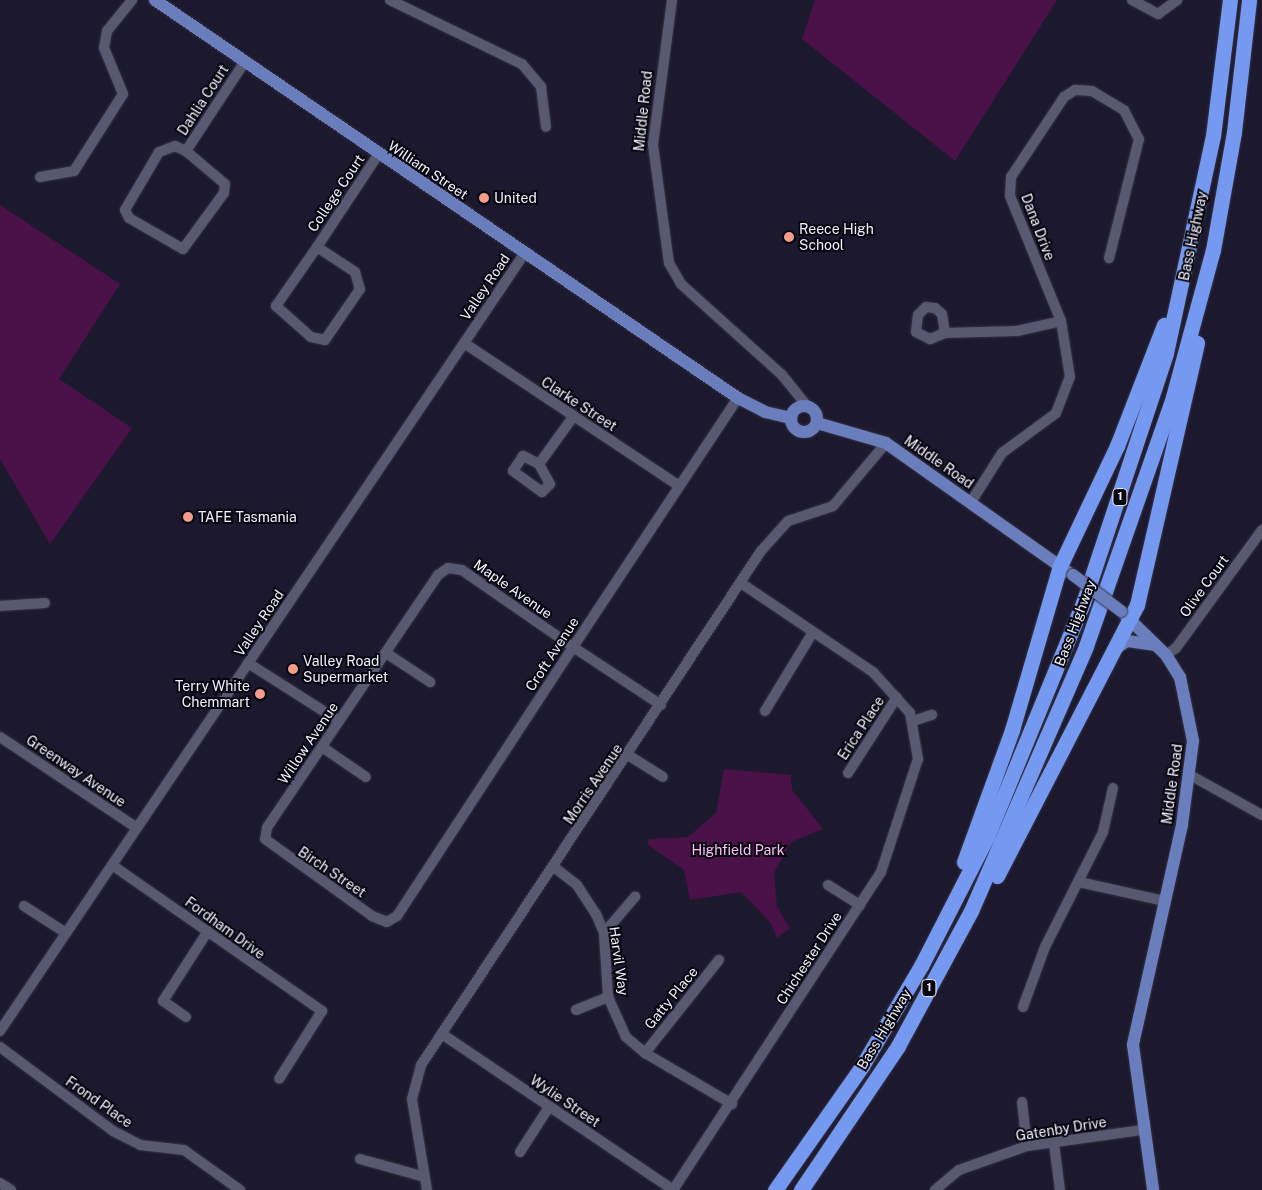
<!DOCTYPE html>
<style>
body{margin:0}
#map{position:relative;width:1262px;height:1190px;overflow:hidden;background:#1c192f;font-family:"Public Sans",sans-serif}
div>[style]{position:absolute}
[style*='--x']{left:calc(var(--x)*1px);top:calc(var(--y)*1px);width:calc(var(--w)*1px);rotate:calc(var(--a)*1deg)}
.green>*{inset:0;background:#4a1048}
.roads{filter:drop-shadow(0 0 1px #363344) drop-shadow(0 0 1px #363344)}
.minor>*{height:10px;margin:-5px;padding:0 5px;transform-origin:5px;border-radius:5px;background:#595871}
.major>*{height:12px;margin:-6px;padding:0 6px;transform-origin:6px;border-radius:6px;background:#6a7ebd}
.major>.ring{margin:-6px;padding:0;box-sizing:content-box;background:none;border:12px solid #6a7ebd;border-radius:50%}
.highway>*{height:15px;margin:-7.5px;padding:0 7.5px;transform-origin:7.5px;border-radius:7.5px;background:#7598f0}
.bridges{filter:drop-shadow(0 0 1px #363344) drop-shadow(0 0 1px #363344)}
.major-bridge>*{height:12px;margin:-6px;padding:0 6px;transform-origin:6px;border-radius:6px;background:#6a7ebd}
.dots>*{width:14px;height:14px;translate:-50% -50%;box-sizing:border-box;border:2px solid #07060f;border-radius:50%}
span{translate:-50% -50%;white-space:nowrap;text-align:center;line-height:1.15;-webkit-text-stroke:4px #07060f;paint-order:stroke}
.shield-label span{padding:1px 4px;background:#07060f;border:1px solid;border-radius:4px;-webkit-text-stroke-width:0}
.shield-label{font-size:12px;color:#f2f1fe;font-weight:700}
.street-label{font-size:14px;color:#f2f1fe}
.poi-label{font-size:14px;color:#f2f1fe}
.left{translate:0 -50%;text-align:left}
.right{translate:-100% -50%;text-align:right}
.park-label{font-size:14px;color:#fbc1f7}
</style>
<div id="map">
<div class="green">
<div style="clip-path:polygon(815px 0,1057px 0,955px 161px,802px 39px)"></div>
<div style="clip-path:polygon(0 205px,120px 284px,59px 379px,132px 428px,50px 544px,0 459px)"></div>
<div style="clip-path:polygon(724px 769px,791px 775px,792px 790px,823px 829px,791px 842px,774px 873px,777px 907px,790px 928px,777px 938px,770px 922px,741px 892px,690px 900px,684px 870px,647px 844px,649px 839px,688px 837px,716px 813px)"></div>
</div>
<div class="roads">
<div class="minor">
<div style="--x:390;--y:0;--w:147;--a:25.9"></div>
<div style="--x:522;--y:64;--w:30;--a:50"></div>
<div style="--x:541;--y:87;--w:40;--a:82.9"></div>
<div style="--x:672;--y:0;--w:146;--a:97.5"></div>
<div style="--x:653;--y:145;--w:119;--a:82.3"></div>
<div style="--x:669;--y:263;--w:24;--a:60"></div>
<div style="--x:681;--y:284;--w:136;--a:42"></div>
<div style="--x:782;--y:375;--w:40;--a:51"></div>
<div style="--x:1132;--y:0;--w:30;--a:28"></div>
<div style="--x:1158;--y:14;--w:24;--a:-36"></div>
<div style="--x:186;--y:151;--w:12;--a:-156"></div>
<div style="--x:175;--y:146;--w:17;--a:159"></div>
<div style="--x:159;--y:152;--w:67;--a:120.4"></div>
<div style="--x:125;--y:210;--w:9;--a:63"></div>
<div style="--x:129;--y:218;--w:62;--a:29.9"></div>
<div style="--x:183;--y:249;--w:69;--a:-53.8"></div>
<div style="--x:224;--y:193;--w:9;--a:-84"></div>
<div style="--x:225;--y:184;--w:51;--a:-139.8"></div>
<div style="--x:186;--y:151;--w:105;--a:-56.6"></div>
<div style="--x:40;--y:177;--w:35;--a:-10"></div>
<div style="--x:74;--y:171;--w:91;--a:-57.5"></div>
<div style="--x:123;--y:94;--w:50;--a:-112.4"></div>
<div style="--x:104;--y:48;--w:17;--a:-80"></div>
<div style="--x:107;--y:31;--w:40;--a:-51"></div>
<div style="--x:317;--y:247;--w:45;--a:33.3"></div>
<div style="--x:355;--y:272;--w:18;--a:74"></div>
<div style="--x:360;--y:289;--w:62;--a:124.5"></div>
<div style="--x:325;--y:340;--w:14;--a:-168"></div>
<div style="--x:311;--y:337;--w:47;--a:-138.5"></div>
<div style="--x:276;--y:306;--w:72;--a:-55.2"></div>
<div style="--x:317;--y:247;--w:110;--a:-56.5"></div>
<div style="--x:945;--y:333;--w:19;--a:-99"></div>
<div style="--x:942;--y:314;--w:9;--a:-139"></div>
<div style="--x:935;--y:308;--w:9;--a:-174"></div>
<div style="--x:926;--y:307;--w:11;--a:135"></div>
<div style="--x:918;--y:315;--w:17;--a:97"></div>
<div style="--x:916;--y:332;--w:16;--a:27"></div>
<div style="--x:930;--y:339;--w:16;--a:-22"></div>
<div style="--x:945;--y:333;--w:72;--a:-1.6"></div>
<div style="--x:1017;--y:331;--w:45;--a:-12.8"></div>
<div style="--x:464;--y:343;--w:258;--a:33.6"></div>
<div style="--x:539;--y:464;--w:18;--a:-153"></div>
<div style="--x:523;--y:456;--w:18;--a:124"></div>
<div style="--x:513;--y:471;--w:36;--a:36"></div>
<div style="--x:542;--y:492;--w:11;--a:-45"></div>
<div style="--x:550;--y:484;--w:23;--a:-119"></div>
<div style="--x:539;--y:464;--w:58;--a:-54.1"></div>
<div style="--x:971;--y:502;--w:58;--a:-57.7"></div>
<div style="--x:1002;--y:453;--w:67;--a:-36.5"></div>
<div style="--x:1056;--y:413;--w:39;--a:-69"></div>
<div style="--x:1070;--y:377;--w:57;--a:-99.1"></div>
<div style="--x:1061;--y:321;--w:135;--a:-112.2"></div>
<div style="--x:1010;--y:196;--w:19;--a:-87"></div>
<div style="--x:1011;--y:177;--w:96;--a:-56.5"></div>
<div style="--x:1064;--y:97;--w:13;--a:-32"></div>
<div style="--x:1075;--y:90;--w:17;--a:3"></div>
<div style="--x:1092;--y:91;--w:37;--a:31"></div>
<div style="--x:1124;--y:110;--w:33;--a:63"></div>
<div style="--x:1139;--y:139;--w:123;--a:104.1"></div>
<div style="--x:0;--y:606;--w:45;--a:-3.8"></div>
<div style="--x:386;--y:653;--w:53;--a:33.4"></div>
<div style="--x:1166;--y:655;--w:12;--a:-35"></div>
<div style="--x:1176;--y:648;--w:146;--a:-53.9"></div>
<div style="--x:248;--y:663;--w:108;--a:32.5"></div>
<div style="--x:661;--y:705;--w:105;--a:-146.6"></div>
<div style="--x:573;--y:647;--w:135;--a:-145.3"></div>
<div style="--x:462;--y:570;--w:14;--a:-172"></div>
<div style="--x:448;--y:568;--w:12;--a:145"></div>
<div style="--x:438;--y:575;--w:305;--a:124.1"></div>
<div style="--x:267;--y:828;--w:11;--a:100"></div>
<div style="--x:265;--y:839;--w:132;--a:35.7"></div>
<div style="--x:372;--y:916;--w:16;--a:22"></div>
<div style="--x:387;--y:922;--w:12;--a:-31"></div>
<div style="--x:397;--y:916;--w:321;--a:-56.8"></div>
<div style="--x:573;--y:647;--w:299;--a:-56.5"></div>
<div style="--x:765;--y:711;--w:92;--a:-58.7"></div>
<div style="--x:913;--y:721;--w:20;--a:-18"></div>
<div style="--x:0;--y:737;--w:164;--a:33.6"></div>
<div style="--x:322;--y:747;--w:53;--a:34.3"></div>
<div style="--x:628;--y:755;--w:41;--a:32.2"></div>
<div style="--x:848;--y:773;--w:90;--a:-57.2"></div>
<div style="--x:1190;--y:775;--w:82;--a:29.1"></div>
<div style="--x:112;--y:865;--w:256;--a:34.8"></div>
<div style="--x:322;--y:1011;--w:80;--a:122.3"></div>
<div style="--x:554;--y:867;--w:29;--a:38"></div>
<div style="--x:577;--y:885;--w:35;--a:57"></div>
<div style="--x:596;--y:914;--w:21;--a:67"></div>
<div style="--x:604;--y:933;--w:64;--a:86.4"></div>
<div style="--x:608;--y:997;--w:44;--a:65.8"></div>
<div style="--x:626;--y:1037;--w:25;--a:40"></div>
<div style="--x:645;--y:1053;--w:101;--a:30.4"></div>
<div style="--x:1079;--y:882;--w:87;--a:12.6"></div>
<div style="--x:828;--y:885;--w:38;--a:32"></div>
<div style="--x:24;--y:906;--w:50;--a:32.7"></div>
<div style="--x:604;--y:933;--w:48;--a:-49.3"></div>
<div style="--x:1023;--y:1007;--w:64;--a:-69.9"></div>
<div style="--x:1045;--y:947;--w:129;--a:-63.2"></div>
<div style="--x:1103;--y:832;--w:45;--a:-77.2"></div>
<div style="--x:576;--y:1010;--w:35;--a:-22"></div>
<div style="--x:186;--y:1017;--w:28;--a:-145"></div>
<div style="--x:163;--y:1001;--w:83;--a:-57.3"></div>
<div style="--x:0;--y:1031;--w:937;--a:-56"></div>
<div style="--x:442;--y:1034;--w:279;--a:34"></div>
<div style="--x:0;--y:1047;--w:141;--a:36.6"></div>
<div style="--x:113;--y:1131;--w:30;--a:27"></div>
<div style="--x:140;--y:1145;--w:44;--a:6.5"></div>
<div style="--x:184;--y:1150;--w:69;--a:35.5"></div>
<div style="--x:645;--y:1053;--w:119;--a:-51.5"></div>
<div style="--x:1022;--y:1102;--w:44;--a:83.5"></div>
<div style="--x:1054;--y:1144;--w:46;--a:82.6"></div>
<div style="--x:520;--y:1152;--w:54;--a:-57.2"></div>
<div style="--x:360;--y:1159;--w:67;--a:15.5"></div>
<div style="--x:0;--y:1183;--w:13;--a:32"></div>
<div style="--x:427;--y:1190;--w:92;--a:-99.4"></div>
<div style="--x:412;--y:1099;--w:35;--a:-75"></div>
<div style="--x:421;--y:1065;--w:616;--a:-56.52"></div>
<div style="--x:761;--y:551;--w:40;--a:-48"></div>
<div style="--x:788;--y:521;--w:47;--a:-18.4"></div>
<div style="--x:833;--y:506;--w:82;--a:-49.9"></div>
<div style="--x:673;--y:1190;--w:380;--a:-56.8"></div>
<div style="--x:881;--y:872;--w:119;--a:-71.9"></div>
<div style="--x:918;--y:759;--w:47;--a:-99.9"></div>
<div style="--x:910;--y:713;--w:55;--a:-132.1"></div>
<div style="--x:873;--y:672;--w:159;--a:-146"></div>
<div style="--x:935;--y:1190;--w:31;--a:-40"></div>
<div style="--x:959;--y:1170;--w:72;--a:-19.4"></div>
<div style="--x:1027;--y:1146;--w:117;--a:-7.9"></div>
</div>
<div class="major">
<div style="--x:155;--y:0;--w:706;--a:34.32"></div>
<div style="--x:738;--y:398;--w:30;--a:27"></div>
<div style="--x:765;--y:412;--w:27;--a:13"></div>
<div class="ring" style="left:791px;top:406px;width:14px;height:14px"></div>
<div style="--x:817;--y:423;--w:72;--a:16.2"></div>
<div style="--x:886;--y:443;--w:223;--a:35.3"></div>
<div style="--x:1123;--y:613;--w:60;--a:44.3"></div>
<div style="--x:1166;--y:655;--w:26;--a:58"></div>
<div style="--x:1180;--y:677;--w:65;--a:78.5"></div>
<div style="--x:1193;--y:741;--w:85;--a:97.5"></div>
<div style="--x:1182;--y:825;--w:225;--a:102.6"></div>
<div style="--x:1133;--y:1045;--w:146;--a:82.1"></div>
<div style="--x:1113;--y:651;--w:17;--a:-36"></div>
<div style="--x:1127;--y:641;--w:29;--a:8"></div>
</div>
<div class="highway">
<div style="--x:964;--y:862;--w:140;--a:-70"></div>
<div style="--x:1012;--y:730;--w:171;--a:-73.7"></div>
<div style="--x:1060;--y:566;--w:133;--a:-64.6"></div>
<div style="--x:1117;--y:446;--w:130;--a:-68.8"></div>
<div style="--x:997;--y:876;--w:305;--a:-62.7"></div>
<div style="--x:1137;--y:605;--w:269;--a:-77.1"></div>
<div style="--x:775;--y:1190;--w:151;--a:-54.9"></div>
<div style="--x:862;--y:1066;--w:116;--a:-59.5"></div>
<div style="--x:921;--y:966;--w:145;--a:-62.9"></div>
<div style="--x:987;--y:837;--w:253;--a:-67.7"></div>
<div style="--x:1083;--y:603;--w:263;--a:-71.6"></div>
<div style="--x:1166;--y:353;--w:222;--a:-77.8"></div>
<div style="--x:1213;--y:136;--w:137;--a:-82.9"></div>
<div style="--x:801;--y:1190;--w:174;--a:-56"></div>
<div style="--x:898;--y:1046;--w:153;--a:-61.6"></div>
<div style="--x:971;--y:911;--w:289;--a:-66.5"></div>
<div style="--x:1086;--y:646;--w:264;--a:-70.7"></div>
<div style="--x:1173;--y:397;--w:152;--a:-74.8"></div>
<div style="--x:1213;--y:250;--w:120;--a:-79.9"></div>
<div style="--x:1234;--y:132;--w:133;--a:-83.5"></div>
</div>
</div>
<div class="bridges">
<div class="major-bridge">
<div style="--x:1073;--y:575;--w:60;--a:36.9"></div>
</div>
</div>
<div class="dots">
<div style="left:484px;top:198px;background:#f49d8d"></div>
<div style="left:789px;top:237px;background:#f49d8d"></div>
<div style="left:188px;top:517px;background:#f49d8d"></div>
<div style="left:293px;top:669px;background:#f49d8d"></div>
<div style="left:260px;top:694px;background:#f49d8d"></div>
</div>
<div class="shield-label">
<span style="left:1120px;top:497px">1</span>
<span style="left:929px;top:988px">1</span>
</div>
<div class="street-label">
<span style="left:203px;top:100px;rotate:-57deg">Dahlia Court</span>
<span style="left:643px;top:111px;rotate:-84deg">Middle Road</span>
<span style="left:428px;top:170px;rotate:34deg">William Street</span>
<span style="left:336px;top:193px;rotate:-56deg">College Court</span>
<span style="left:1038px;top:227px;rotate:69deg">Dana Drive</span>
<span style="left:1193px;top:236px;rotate:-78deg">Bass Highway</span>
<span style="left:485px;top:287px;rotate:-56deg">Valley Road</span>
<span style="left:579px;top:404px;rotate:33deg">Clarke Street</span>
<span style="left:939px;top:462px;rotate:35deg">Middle Road</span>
<span style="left:1204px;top:586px;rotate:-54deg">Olive Court</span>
<span style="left:513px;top:589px;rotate:35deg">Maple Avenue</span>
<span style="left:259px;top:623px;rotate:-56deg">Valley Road</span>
<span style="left:1075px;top:623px;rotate:-69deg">Bass Highway</span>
<span style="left:552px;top:654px;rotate:-57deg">Croft Avenue</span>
<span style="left:861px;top:728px;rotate:-57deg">Erica Place</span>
<span style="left:308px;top:743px;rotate:-56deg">Willow Avenue</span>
<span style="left:76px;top:771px;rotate:34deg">Greenway Avenue</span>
<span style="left:593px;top:784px;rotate:-56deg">Morris Avenue</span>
<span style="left:1172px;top:784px;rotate:-82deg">Middle Road</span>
<span style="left:332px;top:872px;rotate:34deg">Birch Street</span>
<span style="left:225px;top:928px;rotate:36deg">Fordham Drive</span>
<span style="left:809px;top:958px;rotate:-57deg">Chichester Drive</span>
<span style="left:619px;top:961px;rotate:82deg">Harvil Way</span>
<span style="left:671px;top:998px;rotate:-51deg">Gatty Place</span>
<span style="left:884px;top:1029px;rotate:-59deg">Bass Highway</span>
<span style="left:565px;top:1101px;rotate:34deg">Wylie Street</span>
<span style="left:99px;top:1102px;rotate:35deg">Frond Place</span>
<span style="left:1061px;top:1129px;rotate:-9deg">Gatenby Drive</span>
</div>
<div class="poi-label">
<span class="left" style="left:494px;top:198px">United</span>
<span class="left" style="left:799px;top:237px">Reece High<br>School</span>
<span class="left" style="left:198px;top:517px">TAFE Tasmania</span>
<span class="left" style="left:303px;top:669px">Valley Road<br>Supermarket</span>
<span class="right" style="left:250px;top:694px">Terry White<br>Chemmart</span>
</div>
<div class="park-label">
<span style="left:738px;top:850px">Highfield Park</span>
</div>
</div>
